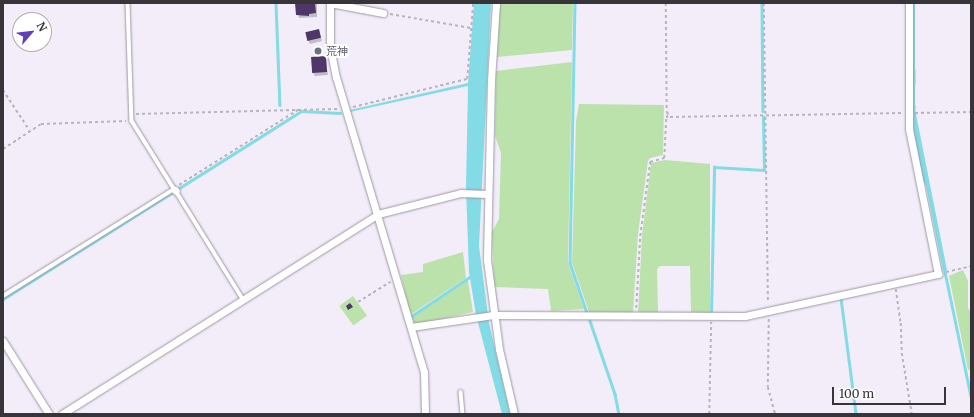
<!DOCTYPE html>
<meta charset="utf-8">
<style>
body{margin:0}
#map{position:relative;width:974px;height:417px;overflow:hidden;background:#f2edf9;font-family:Merriweather,"Noto Sans JP",serif}
div>[style]{position:absolute}
[style*='--x']{left:calc(var(--x)*1px);top:calc(var(--y)*1px);width:calc(var(--w)*1px);rotate:calc(var(--a)*1deg)}
.green>*{inset:0;background:#bce2ac;transform-origin:0 0}
.water>*{inset:0;background:#82dbe5;transform-origin:0 0}
.shadow>*{inset:0;background:#0003}
.stream>*{height:2.5px;margin:-1.25px;padding:0 1.25px;transform-origin:1.25px;border-radius:1.25px;background:#82dbe5}
.building>*{inset:0;background:#4e3669;transform-origin:0 0}
.path>*{height:1.5px;margin-top:-0.75px;transform-origin:0;background:repeating-linear-gradient(90deg,#b8b4bd 0 3px,transparent 0 6px)}
.roads{filter:drop-shadow(0 0 1px #9d98a3) drop-shadow(0 0 1px #9d98a3)}
.lane>*{height:3.5px;margin:-1.75px;padding:0 1.75px;transform-origin:1.75px;border-radius:1.75px;background:#fff}
.street>*{height:7px;margin:-3.5px;padding:0 3.5px;transform-origin:3.5px;border-radius:3.5px;background:#fff}
.dots>*{width:11px;height:11px;translate:-50% -50%;box-sizing:border-box;border:2px solid #fff;border-radius:50%}
span{translate:-50% -50%;white-space:nowrap;text-align:center;line-height:1.15;-webkit-text-stroke:4px #fff;paint-order:stroke}
.worship-label{font-size:11px;color:#5b616d}
.left{translate:0 -50%;text-align:left}
.frame{position:absolute;inset:0;border:4px solid #373539;pointer-events:none}
.north{position:absolute;left:12px;top:12px;width:40px;height:40px;box-sizing:border-box;background:#fff;border:1px solid #afaeb0;border-radius:50%;rotate:62deg;font-size:11px;font-weight:700;line-height:16px;text-align:center;color:#373539}
.north::after{content:'';display:block;margin:auto;width:14px;height:18px;background:#623eb7;clip-path:polygon(50% 0,100% 100%,50% 72%,0 100%)}
.scale{position:absolute;left:832px;top:387px;width:114px;height:18px;box-sizing:border-box;border:2px solid #373539;border-top:0;padding-left:5px;font-size:12px;line-height:14px;white-space:nowrap;color:#373539;-webkit-text-stroke:3px #fff;paint-order:stroke}
</style>
<div id="map">
<div class="green">
<div style="clip-path:polygon(500px 3px,573px 3px,572px 50px,497px 57px)"></div>
<div style="clip-path:polygon(572px 62px,568px 263px,584px 309px,551px 311px,548px 289px,494px 287px,492px 232px,499px 219px,501px 153px,495px 136px,496px 71px)"></div>
<div style="clip-path:polygon(579px 104px,664px 105px,663px 155px,650px 158px,648px 161px,638px 234px,633px 313px,589px 312px,572px 263px,576px 121px)"></div>
<div style="clip-path:polygon(665px 160px,710px 164px,710px 313px,691px 312px,690px 266px,660px 266px,657px 269px,658px 312px,638px 313px,642px 236px,651px 163px)"></div>
<div style="clip-path:polygon(463px 252px,466px 278px,410px 315px,401px 275px,423px 272px,423px 264px)"></div>
<div style="clip-path:polygon(963px 270px,968px 281px,968px 308px,971px 313px,971px 369px,968px 370px,949px 276px)"></div>
<div style="clip-path:polygon(466px 280px,468px 281px,473px 312px,414px 325px,412px 317px)"></div>
<div style="left:353px;top:296px;width:24px;height:17px;rotate:54deg"></div>
</div>
<div class="water">
<div style="clip-path:polygon(474px 3px,491px 3px,479px 246px,489px 323px,510px 414px,502px 414px,476px 315px,469px 272px,466px 188px,468px 86px,350px 112px,350px 110px,468px 83px)"></div>
<div style="left:912px;top:3px;width:3px;height:69px"></div>
<div style="clip-path:polygon(912px 81px,915px 81px,915px 109px,911px 109px)"></div>
<div style="clip-path:polygon(911px 114px,916px 114px,947px 270px,943px 271px,926px 186px,922px 178px)"></div>
</div>
<div class="shadow">
<div style="clip-path:polygon(296px 3px,317px 3px,317px 17px,299px 18px)"></div>
<div style="clip-path:polygon(319px 30px,322px 41px,310px 44px,308px 40px)"></div>
<div style="clip-path:polygon(325px 57px,328px 75px,315px 76px,313px 73px)"></div>
</div>
<div class="stream">
<div style="--x:276;--y:3;--w:102;--a:87.8"></div>
<div style="--x:575;--y:3;--w:260;--a:91.1"></div>
<div style="--x:570;--y:263;--w:53;--a:71.2"></div>
<div style="--x:762;--y:3;--w:108;--a:89.5"></div>
<div style="--x:914;--y:70;--w:13;--a:90"></div>
<div style="--x:914;--y:106;--w:11;--a:90"></div>
<div style="--x:944;--y:267;--w:132;--a:78.2"></div>
<div style="--x:841;--y:298;--w:117;--a:82.6"></div>
<div style="--x:3;--y:299;--w:353;--a:-32.2"></div>
<div style="--x:302;--y:111;--w:38;--a:3"></div>
<div style="--x:711;--y:314;--w:147;--a:-88.8"></div>
<div style="--x:714;--y:167;--w:50;--a:3.4"></div>
<div style="--x:764;--y:170;--w:53;--a:-91.1"></div>
<div style="--x:410;--y:317;--w:73;--a:-33.9"></div>
<div style="--x:589;--y:318;--w:80;--a:71.1"></div>
<div style="--x:615;--y:394;--w:20;--a:79"></div>
</div>
<div class="building">
<div style="clip-path:polygon(295px 3px,315px 3px,316px 13px,309px 14px,309px 16px,296px 15px)"></div>
<div style="left:319px;top:29px;width:9px;height:14px;rotate:77deg"></div>
<div style="left:326px;top:56px;width:16px;height:15px;rotate:86deg"></div>
<div style="clip-path:polygon(350px 303px,353px 307px,348px 310px,346px 306px)"></div>
</div>
<div class="path">
<div style="--x:666;--y:3;--w:109;--a:89.5"></div>
<div style="--x:667;--y:112;--w:6;--a:59"></div>
<div style="--x:670;--y:117;--w:231;--a:-1"></div>
<div style="--x:764;--y:3;--w:300;--a:89.2"></div>
<div style="--x:390;--y:14;--w:82;--a:9.8"></div>
<div style="--x:3;--y:90;--w:49;--a:56.6"></div>
<div style="--x:353;--y:107;--w:117;--a:-13.8"></div>
<div style="--x:467;--y:79;--w:76;--a:-85.5"></div>
<div style="--x:915;--y:113;--w:56;--a:-1"></div>
<div style="--x:136;--y:114;--w:202;--a:-1.4"></div>
<div style="--x:3;--y:149;--w:45;--a:-33.3"></div>
<div style="--x:41;--y:124;--w:85;--a:-2"></div>
<div style="--x:179;--y:185;--w:142;--a:-32.3"></div>
<div style="--x:946;--y:272;--w:26;--a:-13"></div>
<div style="--x:896;--y:289;--w:34;--a:82"></div>
<div style="--x:901;--y:323;--w:30;--a:88"></div>
<div style="--x:902;--y:353;--w:62;--a:80.7"></div>
<div style="--x:358;--y:302;--w:38;--a:-32"></div>
<div style="--x:636;--y:308;--w:72;--a:-86.8"></div>
<div style="--x:640;--y:236;--w:75;--a:-82.3"></div>
<div style="--x:650;--y:162;--w:15;--a:-16"></div>
<div style="--x:664;--y:158;--w:40;--a:-87.1"></div>
<div style="--x:666;--y:118;--w:4;--a:-56"></div>
<div style="--x:769;--y:319;--w:68;--a:90.8"></div>
<div style="--x:768;--y:387;--w:28;--a:75"></div>
<div style="--x:709;--y:414;--w:92;--a:-88.8"></div>
</div>
<div class="roads">
<div class="lane">
<div style="--x:128;--y:3;--w:118;--a:88.1"></div>
<div style="--x:132;--y:121;--w:81;--a:58.1"></div>
<div style="--x:176;--y:191;--w:127;--a:58.2"></div>
<div style="--x:3;--y:296;--w:202;--a:-32"></div>
<div style="--x:461;--y:392;--w:22;--a:85"></div>
</div>
<div class="street">
<div style="--x:330;--y:3;--w:44;--a:90"></div>
<div style="--x:330;--y:47;--w:31;--a:79"></div>
<div style="--x:336;--y:77;--w:308;--a:73.4"></div>
<div style="--x:424;--y:372;--w:42;--a:88.6"></div>
<div style="--x:330;--y:3;--w:54;--a:10.7"></div>
<div style="--x:496;--y:3;--w:78;--a:93.7"></div>
<div style="--x:491;--y:81;--w:179;--a:91.3"></div>
<div style="--x:487;--y:260;--w:90;--a:82.3"></div>
<div style="--x:499;--y:349;--w:67;--a:77"></div>
<div style="--x:175;--y:190;--w:1;--a:45"></div>
<div style="--x:411;--y:327;--w:83;--a:-8.3"></div>
<div style="--x:493;--y:315;--w:252;--a:0.2"></div>
<div style="--x:745;--y:316;--w:198;--a:-12.3"></div>
<div style="--x:938;--y:274;--w:148;--a:-101.3"></div>
<div style="--x:909;--y:129;--w:126;--a:-90"></div>
<div style="--x:3;--y:341;--w:86;--a:57.8"></div>
<div style="--x:62;--y:414;--w:374;--a:-32.3"></div>
<div style="--x:378;--y:214;--w:86;--a:-14.2"></div>
<div style="--x:461;--y:193;--w:26;--a:2"></div>
</div>
</div>
<div class="dots">
<div style="left:318px;top:51px;background:#6b7280"></div>
</div>
<div class="worship-label">
<span class="left" style="left:326px;top:51px">荒神</span>
</div>
<div class="frame"></div>
<div class="north">N</div>
<div class="scale">100 m</div>
</div>
